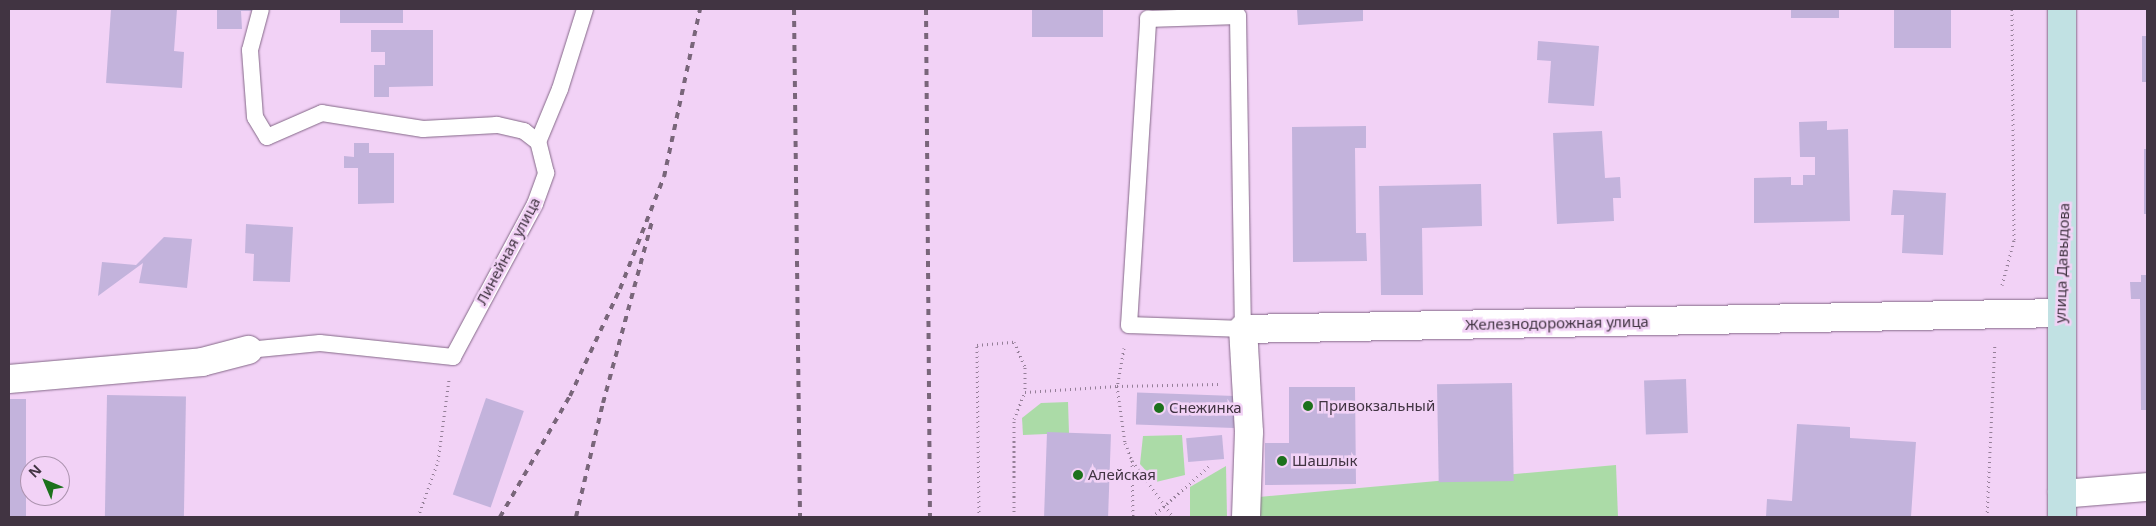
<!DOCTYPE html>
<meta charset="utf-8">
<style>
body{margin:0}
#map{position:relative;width:2156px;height:526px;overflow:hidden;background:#f2d2f6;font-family:"Noto Sans",sans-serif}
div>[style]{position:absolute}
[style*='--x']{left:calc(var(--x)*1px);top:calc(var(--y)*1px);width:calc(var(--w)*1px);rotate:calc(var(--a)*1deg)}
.green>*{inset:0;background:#abdba7}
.building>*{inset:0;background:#c3b3dc;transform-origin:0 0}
.path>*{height:3px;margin-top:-1.5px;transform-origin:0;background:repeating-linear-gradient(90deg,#957f98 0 1px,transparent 0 5px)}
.roads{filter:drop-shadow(0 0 1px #846888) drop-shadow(0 0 1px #846888)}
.service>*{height:16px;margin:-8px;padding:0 8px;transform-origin:8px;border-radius:8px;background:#fff}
.minor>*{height:28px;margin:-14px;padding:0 14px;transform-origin:14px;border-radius:14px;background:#fff}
.secondary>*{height:28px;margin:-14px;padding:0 14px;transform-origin:14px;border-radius:14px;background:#c1e1e3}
.rail>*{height:4px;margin-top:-2px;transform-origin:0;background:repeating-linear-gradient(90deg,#79667a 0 6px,transparent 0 12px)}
.dots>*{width:14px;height:14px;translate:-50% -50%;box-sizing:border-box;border:2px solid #f2d2f6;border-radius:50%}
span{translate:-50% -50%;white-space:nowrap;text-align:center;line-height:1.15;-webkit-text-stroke:5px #f2d2f6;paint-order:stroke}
.street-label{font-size:15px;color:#413442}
.poi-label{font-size:15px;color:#413442}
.left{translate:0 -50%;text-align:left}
.frame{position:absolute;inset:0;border:10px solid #413442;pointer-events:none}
.north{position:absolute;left:20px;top:456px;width:50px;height:50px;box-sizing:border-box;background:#f2d2f6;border:1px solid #ab93ae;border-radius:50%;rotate:315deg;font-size:14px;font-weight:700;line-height:20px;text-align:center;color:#413442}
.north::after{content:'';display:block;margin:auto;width:18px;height:22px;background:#1c711c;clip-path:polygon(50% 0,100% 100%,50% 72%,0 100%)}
</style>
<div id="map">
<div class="green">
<div style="clip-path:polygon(1068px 402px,1069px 433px,1023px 435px,1022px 418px,1041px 403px)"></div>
<div style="clip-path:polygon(1182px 435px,1185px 475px,1156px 482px,1140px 464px,1143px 436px)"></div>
<div style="clip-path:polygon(1616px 465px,1618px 517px,1259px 517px,1259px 497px)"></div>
<div style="clip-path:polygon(1226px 466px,1227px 517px,1190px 517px,1190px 487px)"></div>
</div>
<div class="building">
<div style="clip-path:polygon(111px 9px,177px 9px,174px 51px,184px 52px,182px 88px,106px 83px)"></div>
<div style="clip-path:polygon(217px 9px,255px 9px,255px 11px,241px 11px,242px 29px,217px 29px)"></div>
<div style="left:340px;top:9px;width:63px;height:14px"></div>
<div style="left:1032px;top:9px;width:71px;height:28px"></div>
<div style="clip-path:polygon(1297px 9px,1363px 9px,1363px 21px,1298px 25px)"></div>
<div style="left:1791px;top:9px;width:48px;height:9px"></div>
<div style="left:1894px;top:9px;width:57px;height:39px"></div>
<div style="clip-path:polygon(371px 30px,433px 30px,433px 86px,389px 87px,389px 97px,374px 97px,374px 65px,385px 65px,385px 52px,371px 52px)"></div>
<div style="left:2142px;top:36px;width:5px;height:46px"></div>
<div style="clip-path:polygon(1538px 41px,1599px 46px,1594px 106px,1548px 103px,1551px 61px,1537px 60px)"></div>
<div style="clip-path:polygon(1827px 121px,1827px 130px,1848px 129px,1850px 221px,1754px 223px,1754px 178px,1791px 177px,1791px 185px,1803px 185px,1803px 175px,1815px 175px,1815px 157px,1800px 157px,1799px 122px)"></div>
<div style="clip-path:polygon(1366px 126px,1366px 148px,1355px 148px,1356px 233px,1366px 233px,1367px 261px,1293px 262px,1292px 127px)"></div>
<div style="clip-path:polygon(1602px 131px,1605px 178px,1620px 177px,1621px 198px,1613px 198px,1614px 221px,1557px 224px,1553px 133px)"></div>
<div style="clip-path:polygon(354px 143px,369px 143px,369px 153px,394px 153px,394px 203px,358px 204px,358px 168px,344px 168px,344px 156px,354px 157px)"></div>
<div style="left:2144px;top:149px;width:3px;height:65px"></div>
<div style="clip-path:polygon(1481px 184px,1482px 226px,1422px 228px,1423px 295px,1381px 295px,1379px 186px)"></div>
<div style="clip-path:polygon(1893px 190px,1946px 193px,1943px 255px,1902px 253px,1904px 215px,1891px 215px)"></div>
<div style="clip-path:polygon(246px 224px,293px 227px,290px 282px,253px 281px,254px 254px,245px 253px)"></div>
<div style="clip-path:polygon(164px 237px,192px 239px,187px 288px,139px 283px,143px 263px,98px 296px,102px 262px,136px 265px)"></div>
<div style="clip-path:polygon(2141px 275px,2147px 275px,2147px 410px,2141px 410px,2140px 299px,2131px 299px,2130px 282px,2141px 282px)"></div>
<div style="left:1686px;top:379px;width:54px;height:42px;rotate:88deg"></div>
<div style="left:1512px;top:383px;width:98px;height:75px;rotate:89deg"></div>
<div style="clip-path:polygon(1289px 387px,1355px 387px,1356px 484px,1265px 485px,1265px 443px,1289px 443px)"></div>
<div style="left:107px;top:395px;width:79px;height:122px;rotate:1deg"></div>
<div style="left:1235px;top:396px;width:32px;height:98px;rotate:92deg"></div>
<div style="left:486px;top:398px;width:40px;height:102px;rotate:19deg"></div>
<div style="left:9px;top:399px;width:17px;height:118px"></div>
<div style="clip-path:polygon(1797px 424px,1850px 427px,1850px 438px,1916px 442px,1911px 517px,1766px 517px,1767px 499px,1792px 501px)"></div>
<div style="left:1047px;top:432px;width:64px;height:85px;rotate:2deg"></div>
<div style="left:1222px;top:435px;width:24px;height:36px;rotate:85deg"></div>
</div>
<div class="path">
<div style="--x:2002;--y:285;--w:47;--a:-75.1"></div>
<div style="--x:2014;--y:240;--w:231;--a:-90.5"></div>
<div style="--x:1124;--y:348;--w:39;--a:100"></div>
<div style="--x:1117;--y:386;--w:101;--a:-1.1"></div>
<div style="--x:1132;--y:461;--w:69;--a:53.8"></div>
<div style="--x:418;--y:517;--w:59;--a:-70.3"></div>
<div style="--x:438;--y:461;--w:82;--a:-82.3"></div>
<div style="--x:979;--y:517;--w:172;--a:-90.7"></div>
<div style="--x:977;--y:345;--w:37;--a:-5"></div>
<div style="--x:1014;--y:342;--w:27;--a:66"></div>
<div style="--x:1025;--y:367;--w:25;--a:90"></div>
<div style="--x:1014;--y:517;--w:98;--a:-90"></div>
<div style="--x:1014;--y:419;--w:29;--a:-68"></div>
<div style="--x:1025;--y:392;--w:92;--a:-3.7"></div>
<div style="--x:1117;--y:386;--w:58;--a:82"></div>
<div style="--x:1125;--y:443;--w:18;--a:68"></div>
<div style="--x:1132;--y:460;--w:57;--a:89"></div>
<div style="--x:1152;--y:517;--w:76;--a:-41.8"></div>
<div style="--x:1987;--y:517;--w:174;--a:-87.4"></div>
</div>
<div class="roads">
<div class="service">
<div style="--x:1238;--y:16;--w:313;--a:89.1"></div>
<div style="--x:1243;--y:329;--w:114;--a:-178"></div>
<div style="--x:1129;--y:325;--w:307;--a:-86.4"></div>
<div style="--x:1148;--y:19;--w:90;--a:-1.9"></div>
<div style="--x:538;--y:142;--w:57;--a:-67.5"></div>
<div style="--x:560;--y:89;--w:84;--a:-72.6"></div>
<div style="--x:248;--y:350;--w:72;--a:-5.6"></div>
<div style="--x:320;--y:343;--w:134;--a:6"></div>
<div style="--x:453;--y:357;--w:174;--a:-61.8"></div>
<div style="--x:535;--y:204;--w:33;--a:-70"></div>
<div style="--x:546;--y:173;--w:32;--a:-104"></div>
<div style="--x:538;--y:142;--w:18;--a:-142"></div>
<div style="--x:524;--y:131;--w:28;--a:-167"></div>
<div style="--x:497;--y:125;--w:74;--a:176.9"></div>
<div style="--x:423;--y:129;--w:102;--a:-171"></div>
<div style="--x:322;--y:113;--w:60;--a:156.4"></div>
<div style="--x:267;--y:137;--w:23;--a:-121"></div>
<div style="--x:255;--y:117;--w:67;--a:-94.3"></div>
<div style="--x:250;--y:50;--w:42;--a:-75"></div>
</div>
<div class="minor">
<div style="--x:9;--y:379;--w:194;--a:-5"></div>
<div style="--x:202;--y:362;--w:48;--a:-14.6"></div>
<div style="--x:2062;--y:494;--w:85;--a:-4.7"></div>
<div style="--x:1246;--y:517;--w:85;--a:-88"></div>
<div style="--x:1249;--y:432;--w:103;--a:-93.3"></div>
<div style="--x:1243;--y:329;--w:817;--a:-1.12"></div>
</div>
<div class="secondary">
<div style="--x:2062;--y:9;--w:508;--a:90"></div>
</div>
</div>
<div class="rail">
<div style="--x:794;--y:9;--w:508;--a:89.32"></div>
<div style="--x:926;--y:9;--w:508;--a:89.55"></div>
<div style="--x:500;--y:517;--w:140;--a:-60"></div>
<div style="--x:570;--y:396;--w:118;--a:-65"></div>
<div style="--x:620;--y:289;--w:120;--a:-68.6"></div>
<div style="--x:664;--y:177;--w:172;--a:-77.9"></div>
<div style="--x:576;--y:517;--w:117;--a:-76.7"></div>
<div style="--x:603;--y:403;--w:188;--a:-74.9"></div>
</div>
<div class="dots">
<div style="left:1308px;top:406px;background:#1c711c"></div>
<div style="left:1159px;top:408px;background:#1c711c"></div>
<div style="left:1282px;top:461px;background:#1c711c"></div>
<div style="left:1078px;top:475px;background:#1c711c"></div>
</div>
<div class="street-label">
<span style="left:508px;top:251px;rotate:-62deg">Линейная улица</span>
<span style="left:2062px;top:263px;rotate:-88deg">улица Давыдова</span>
<span style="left:1557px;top:323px;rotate:-1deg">Железнодорожная улица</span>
</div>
<div class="poi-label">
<span class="left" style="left:1318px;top:406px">Привокзальный</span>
<span class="left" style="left:1169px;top:408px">Снежинка</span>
<span class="left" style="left:1292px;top:461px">Шашлык</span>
<span class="left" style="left:1088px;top:475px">Алейская</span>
</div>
<div class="frame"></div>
<div class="north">N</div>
</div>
